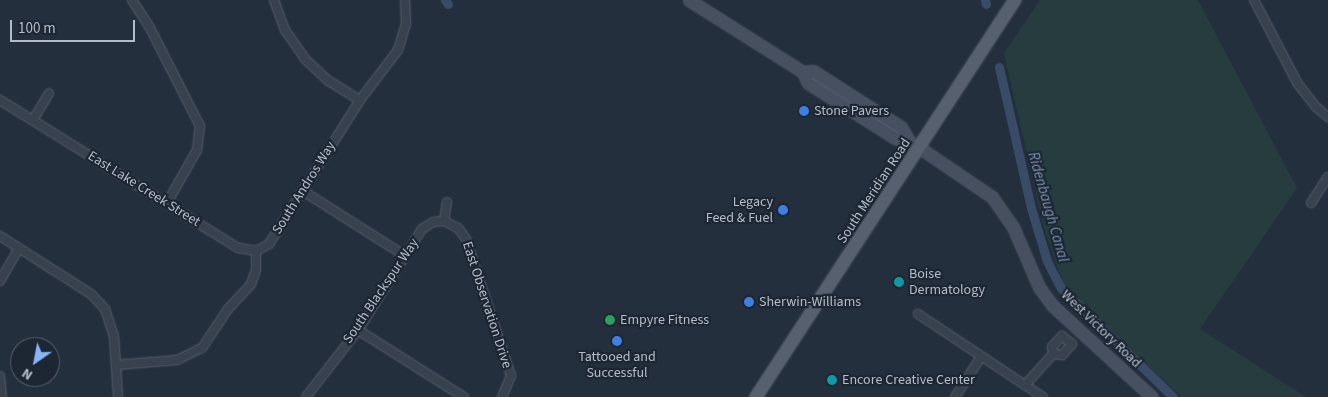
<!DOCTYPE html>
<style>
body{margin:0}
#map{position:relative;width:1328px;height:397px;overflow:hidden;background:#242f3e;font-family:"Source Sans 3",sans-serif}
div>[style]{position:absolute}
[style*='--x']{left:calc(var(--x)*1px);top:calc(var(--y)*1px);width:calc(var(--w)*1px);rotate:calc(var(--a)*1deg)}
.green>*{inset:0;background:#263c3f}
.canal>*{height:9px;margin:-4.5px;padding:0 4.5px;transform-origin:4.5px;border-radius:4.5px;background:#394c67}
.roads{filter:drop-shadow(0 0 1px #565f6c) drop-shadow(0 0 1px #565f6c)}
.minor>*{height:8px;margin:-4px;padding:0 4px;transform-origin:4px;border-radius:4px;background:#38414e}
.secondary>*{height:11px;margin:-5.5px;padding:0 5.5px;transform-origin:5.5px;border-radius:5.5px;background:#465061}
.primary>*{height:12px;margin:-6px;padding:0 6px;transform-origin:6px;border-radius:6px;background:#56606e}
.dots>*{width:14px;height:14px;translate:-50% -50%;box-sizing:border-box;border:2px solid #1d2633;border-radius:50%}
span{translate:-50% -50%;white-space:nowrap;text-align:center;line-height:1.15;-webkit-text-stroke:4.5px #1d2633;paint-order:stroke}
.poi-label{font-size:14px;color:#b4bcc9}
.left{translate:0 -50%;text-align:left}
.right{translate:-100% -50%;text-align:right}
.street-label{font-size:14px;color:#b4bcc9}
.water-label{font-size:15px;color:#7c92b1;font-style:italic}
.north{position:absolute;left:10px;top:337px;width:50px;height:50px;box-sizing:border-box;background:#1d2633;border:1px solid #59626f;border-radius:50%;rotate:213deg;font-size:14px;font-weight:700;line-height:20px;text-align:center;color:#b4bcc9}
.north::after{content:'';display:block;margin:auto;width:18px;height:22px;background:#8ab4f8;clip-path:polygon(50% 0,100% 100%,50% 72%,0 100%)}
.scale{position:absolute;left:10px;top:20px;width:125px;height:22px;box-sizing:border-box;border:2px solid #b4bcc9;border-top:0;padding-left:6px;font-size:15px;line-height:18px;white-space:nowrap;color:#b4bcc9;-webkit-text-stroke:4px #1d2633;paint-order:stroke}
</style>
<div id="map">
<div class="green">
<div style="clip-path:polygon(1040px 0,1198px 0,1297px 188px,1200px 329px,1306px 397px,1181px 397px,1064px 286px,1044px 228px,1004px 53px)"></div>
</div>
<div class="canal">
<div style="--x:445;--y:0;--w:5;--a:53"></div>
<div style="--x:985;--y:0;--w:4;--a:76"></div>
<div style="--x:999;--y:67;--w:145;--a:77.2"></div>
<div style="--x:1031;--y:208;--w:55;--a:73.2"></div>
<div style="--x:1047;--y:261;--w:30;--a:63"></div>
<div style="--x:1061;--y:288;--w:156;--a:44.2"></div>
</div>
<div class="roads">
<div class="minor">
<div style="--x:132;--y:0;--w:31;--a:57"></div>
<div style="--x:149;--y:26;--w:112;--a:63"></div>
<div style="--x:200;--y:126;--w:24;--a:97"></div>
<div style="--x:197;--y:150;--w:61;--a:119.5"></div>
<div style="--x:274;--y:0;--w:32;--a:70"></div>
<div style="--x:285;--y:30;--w:35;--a:55"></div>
<div style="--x:305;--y:59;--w:33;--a:43"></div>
<div style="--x:329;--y:81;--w:36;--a:32"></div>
<div style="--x:1254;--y:0;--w:95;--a:62.4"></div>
<div style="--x:1298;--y:84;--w:29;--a:52"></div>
<div style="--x:1316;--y:107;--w:16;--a:40"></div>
<div style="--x:0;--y:100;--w:280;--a:31.9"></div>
<div style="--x:238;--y:248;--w:18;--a:9"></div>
<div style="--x:256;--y:251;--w:15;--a:-28"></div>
<div style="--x:269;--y:244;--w:170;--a:-57.7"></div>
<div style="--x:360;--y:100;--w:63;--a:-52.8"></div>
<div style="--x:398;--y:50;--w:27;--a:-73"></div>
<div style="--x:406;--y:24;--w:24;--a:-92"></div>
<div style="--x:33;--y:120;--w:31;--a:-59"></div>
<div style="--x:303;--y:191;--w:120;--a:32.4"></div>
<div style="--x:1311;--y:203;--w:31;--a:-57"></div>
<div style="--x:444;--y:221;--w:16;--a:27"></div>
<div style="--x:458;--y:228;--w:14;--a:54"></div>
<div style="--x:466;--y:239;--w:144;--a:71.8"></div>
<div style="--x:511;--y:376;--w:23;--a:113"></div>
<div style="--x:444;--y:221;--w:19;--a:-81"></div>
<div style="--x:0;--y:236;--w:108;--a:32.5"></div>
<div style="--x:91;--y:294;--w:21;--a:47"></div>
<div style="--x:105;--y:309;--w:28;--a:72"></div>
<div style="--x:114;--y:336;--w:61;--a:86.2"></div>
<div style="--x:0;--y:281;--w:38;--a:-60"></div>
<div style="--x:918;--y:314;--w:150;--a:33.6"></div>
<div style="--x:358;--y:330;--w:125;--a:32.3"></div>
<div style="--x:1062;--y:336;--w:13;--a:39"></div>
<div style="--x:1072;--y:344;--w:15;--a:132"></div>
<div style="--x:1062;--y:355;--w:9;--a:-174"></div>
<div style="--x:1053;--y:354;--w:7;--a:-98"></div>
<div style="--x:1052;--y:347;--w:15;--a:-48"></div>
<div style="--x:116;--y:365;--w:61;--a:-4.7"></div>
<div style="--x:177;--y:360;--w:28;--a:-26"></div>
<div style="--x:202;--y:348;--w:47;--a:-56.3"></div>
<div style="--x:228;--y:309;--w:34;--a:-47"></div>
<div style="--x:251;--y:284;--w:15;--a:-70"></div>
<div style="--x:256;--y:270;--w:19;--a:-90"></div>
<div style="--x:0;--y:376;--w:21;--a:85"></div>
<div style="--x:1025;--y:385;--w:42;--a:-47.9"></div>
<div style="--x:306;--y:397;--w:85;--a:-52.2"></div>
<div style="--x:358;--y:330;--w:120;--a:-57.6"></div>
<div style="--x:422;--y:229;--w:13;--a:-32"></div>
<div style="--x:433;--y:222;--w:11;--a:-5"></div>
<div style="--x:955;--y:397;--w:48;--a:-57"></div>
</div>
<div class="secondary">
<div style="--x:689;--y:0;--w:135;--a:32.3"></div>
<div style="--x:803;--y:72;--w:12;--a:66"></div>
<div style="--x:808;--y:83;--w:103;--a:32.3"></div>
<div style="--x:895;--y:138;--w:27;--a:22"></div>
<div style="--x:920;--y:148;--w:87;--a:34.2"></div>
<div style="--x:992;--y:197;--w:37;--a:55"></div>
<div style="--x:1013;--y:227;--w:65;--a:66.6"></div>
<div style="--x:1039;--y:287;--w:24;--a:54"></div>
<div style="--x:1053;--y:306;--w:134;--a:42.6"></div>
<div style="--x:803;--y:72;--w:10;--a:-6"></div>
<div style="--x:813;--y:71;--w:104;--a:32.5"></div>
<div style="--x:901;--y:127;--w:16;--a:60"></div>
</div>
<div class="primary">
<div style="--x:756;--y:397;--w:474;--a:-56.9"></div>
</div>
</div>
<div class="dots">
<div style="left:804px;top:111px;background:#3f7fe0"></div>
<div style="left:783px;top:210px;background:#3f7fe0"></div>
<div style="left:899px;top:282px;background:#0f9aa8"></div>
<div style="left:749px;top:302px;background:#3f7fe0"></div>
<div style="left:610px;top:320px;background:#2e9e5b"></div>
<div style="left:617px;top:341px;background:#3f7fe0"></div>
<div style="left:832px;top:380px;background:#0f9aa8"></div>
</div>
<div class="poi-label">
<span class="left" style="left:814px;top:111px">Stone Pavers</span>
<span class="right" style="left:773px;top:210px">Legacy<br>Feed &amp; Fuel</span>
<span class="left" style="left:909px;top:282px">Boise<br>Dermatology</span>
<span class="left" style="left:759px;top:302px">Sherwin-Williams</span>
<span class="left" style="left:620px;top:320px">Empyre Fitness</span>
<span style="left:617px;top:365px">Tattooed and<br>Successful</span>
<span class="left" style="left:842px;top:380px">Encore Creative Center</span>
</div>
<div class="street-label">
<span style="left:304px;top:188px;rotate:-58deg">South Andros Way</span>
<span style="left:144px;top:189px;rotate:32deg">East Lake Creek Street</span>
<span style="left:874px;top:191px;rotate:-57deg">South Meridian Road</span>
<span style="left:381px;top:291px;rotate:-56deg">South Blackspur Way</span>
<span style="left:487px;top:305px;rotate:72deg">East Observation Drive</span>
<span style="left:1101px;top:329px;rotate:44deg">West Victory Road</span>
</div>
<div class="water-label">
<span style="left:1048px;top:207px;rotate:74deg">Ridenbaugh Canal</span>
</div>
<div class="north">N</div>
<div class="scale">100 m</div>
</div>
